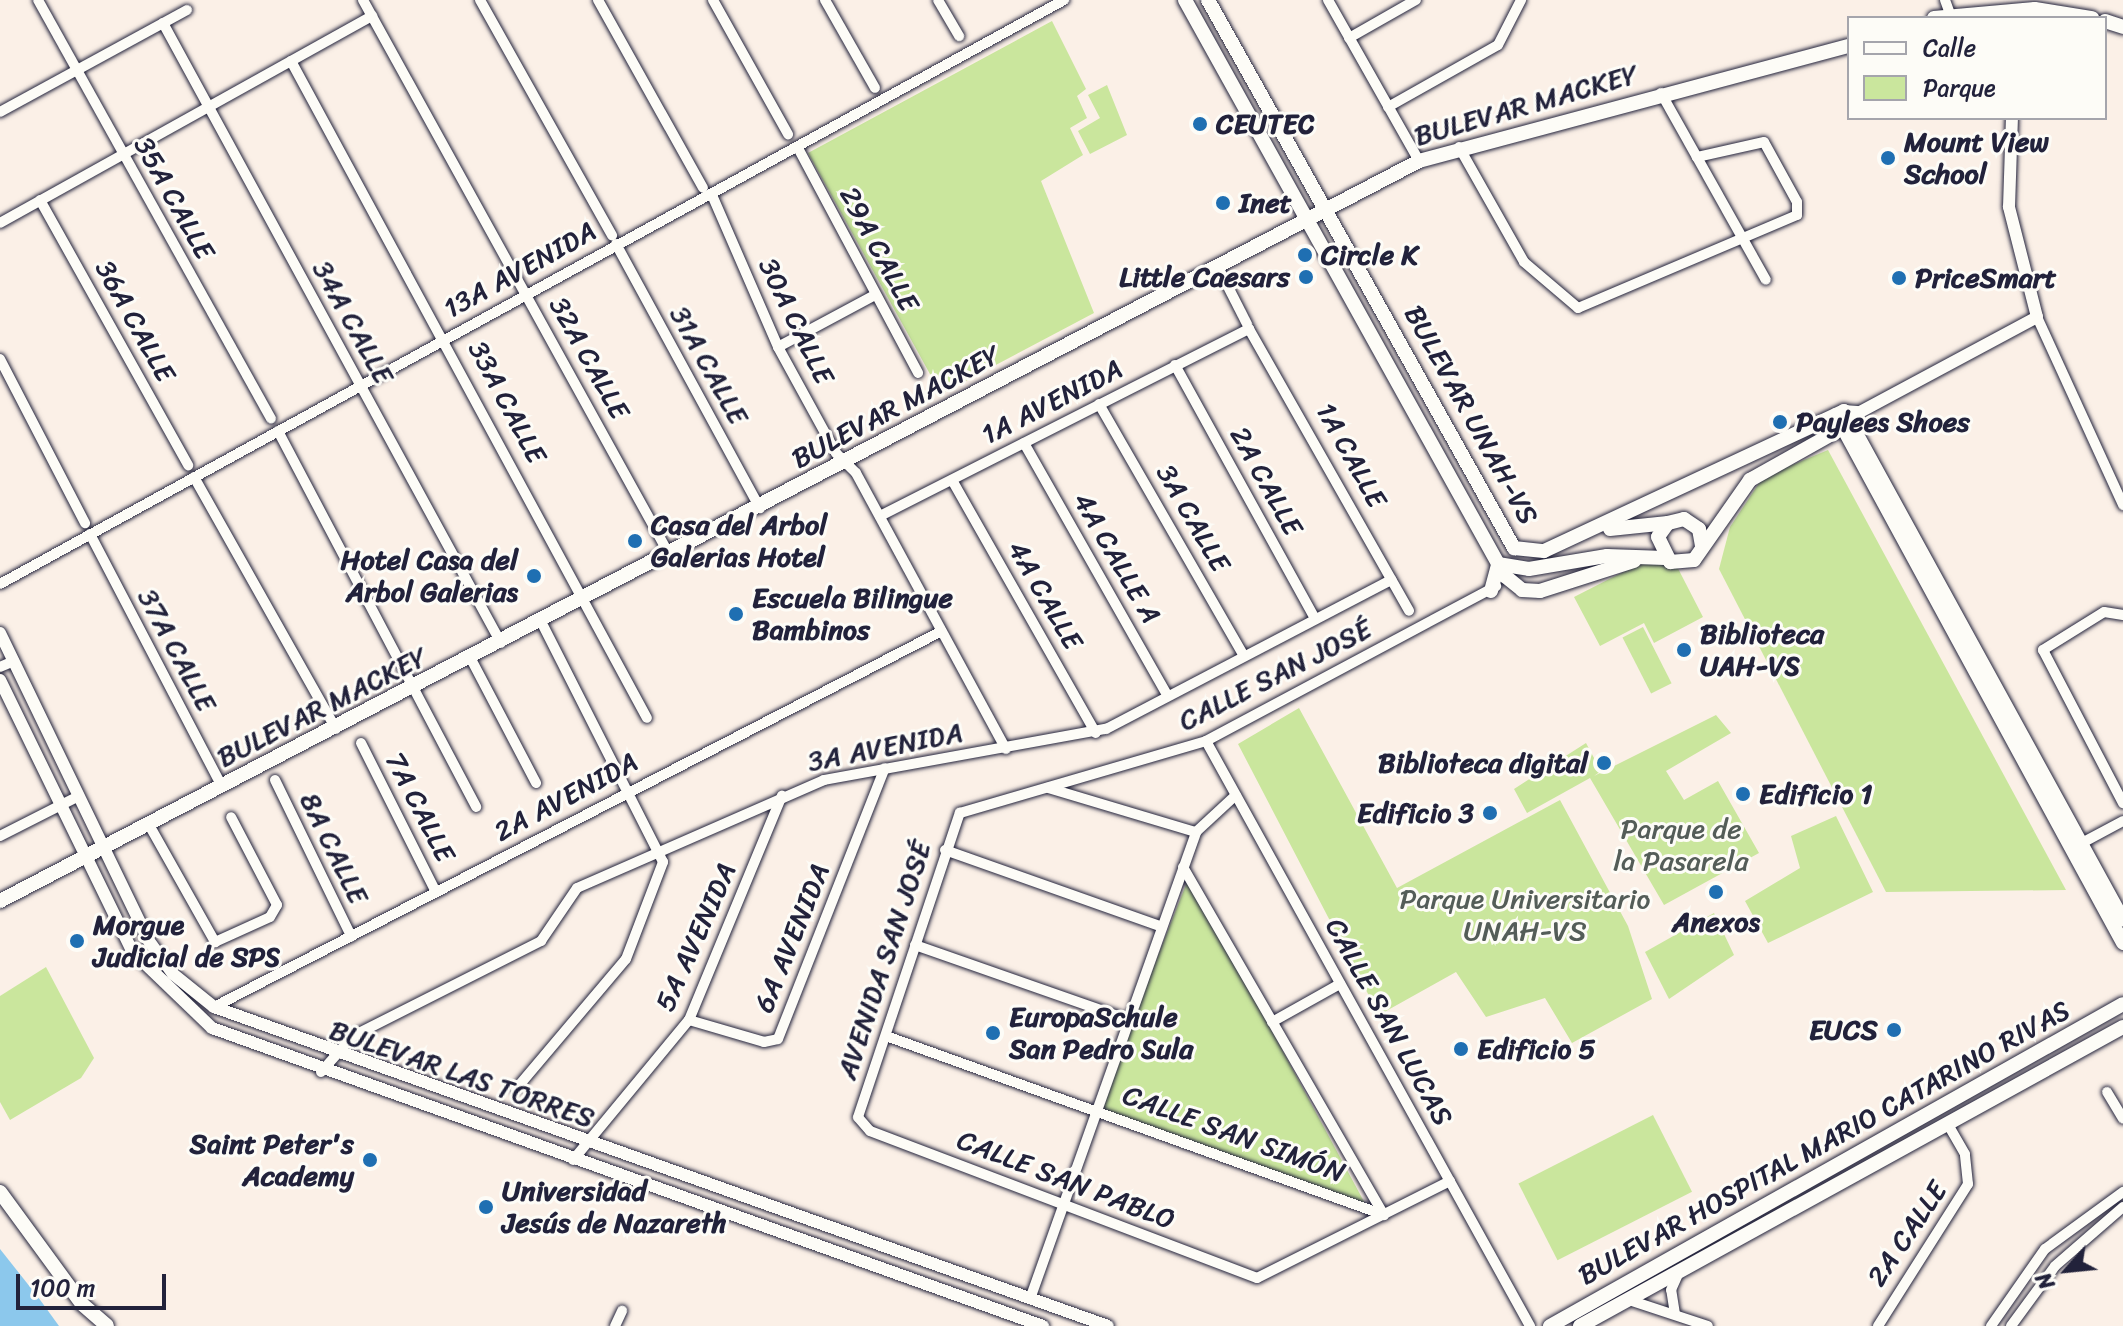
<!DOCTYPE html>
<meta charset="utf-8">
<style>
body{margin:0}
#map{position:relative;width:2123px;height:1326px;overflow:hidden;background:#fbf0e7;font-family:Sriracha,sans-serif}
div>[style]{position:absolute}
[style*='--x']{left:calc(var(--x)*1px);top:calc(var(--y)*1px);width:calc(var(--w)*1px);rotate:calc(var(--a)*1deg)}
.green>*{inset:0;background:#cae69d;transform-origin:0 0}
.water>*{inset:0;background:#8cc8ec}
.roads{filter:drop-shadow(0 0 2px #22223b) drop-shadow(0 0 2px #22223b)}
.minor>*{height:10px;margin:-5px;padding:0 5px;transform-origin:5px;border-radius:5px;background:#fdfcf7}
.tertiary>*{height:12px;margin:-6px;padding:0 6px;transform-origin:6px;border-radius:6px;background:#fdfcf7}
.secondary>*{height:14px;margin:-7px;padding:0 7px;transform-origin:7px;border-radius:7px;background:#fdfcf7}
.dots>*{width:22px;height:22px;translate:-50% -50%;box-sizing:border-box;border:4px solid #fdfcf7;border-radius:50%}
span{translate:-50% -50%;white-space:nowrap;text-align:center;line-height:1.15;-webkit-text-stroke:6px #fdfcf7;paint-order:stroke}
.street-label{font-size:28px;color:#22223b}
.poi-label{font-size:28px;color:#22223b;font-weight:700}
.left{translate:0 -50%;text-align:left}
.right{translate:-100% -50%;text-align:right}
.park-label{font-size:28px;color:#545d58}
.legend{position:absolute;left:1847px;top:16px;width:260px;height:104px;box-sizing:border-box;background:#fdfcf7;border:2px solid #a5a5ac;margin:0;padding:10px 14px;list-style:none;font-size:24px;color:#22223b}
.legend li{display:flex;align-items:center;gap:16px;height:40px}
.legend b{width:40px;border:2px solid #a5a5ac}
.north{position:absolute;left:2027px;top:1230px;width:80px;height:80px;-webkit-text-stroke:6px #fdfcf7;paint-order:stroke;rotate:243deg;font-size:22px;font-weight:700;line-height:32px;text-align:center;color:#22223b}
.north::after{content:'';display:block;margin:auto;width:28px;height:36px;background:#22223b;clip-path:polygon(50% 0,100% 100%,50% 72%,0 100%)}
.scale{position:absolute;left:16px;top:1274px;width:150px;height:36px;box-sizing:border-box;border:4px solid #22223b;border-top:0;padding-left:10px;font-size:24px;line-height:28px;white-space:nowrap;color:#22223b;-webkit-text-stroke:6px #fdfcf7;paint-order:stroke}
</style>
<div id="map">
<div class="green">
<div style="clip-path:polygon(1052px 21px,1086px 89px,1077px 96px,1087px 118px,1070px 128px,1083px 155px,1041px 181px,1094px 313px,941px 394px,808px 153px)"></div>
<div style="clip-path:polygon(1107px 85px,1127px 135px,1090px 154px,1078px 131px,1100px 118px,1088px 95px)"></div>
<div style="clip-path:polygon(1828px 450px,2066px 890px,1886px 892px,1719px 569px,1730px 527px,1763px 477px)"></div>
<div style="clip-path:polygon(1668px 549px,1703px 617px,1654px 643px,1644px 623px,1600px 646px,1574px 597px)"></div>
<div style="left:1643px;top:627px;width:63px;height:23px;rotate:63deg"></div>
<div style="clip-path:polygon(1299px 708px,1397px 888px,1560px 800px,1628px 926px,1652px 999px,1572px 1043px,1545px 998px,1486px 1017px,1456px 972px,1379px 1015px,1238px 744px)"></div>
<div style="clip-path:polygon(1716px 715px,1731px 733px,1666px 771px,1684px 800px,1718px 781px,1759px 853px,1664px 905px,1590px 778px,1527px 813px,1514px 789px,1586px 743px,1601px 771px,1594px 776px)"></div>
<div style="clip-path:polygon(1836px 816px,1873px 892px,1768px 943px,1745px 901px,1800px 868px,1791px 836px)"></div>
<div style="clip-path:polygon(1189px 877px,1368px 1209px,1097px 1110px)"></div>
<div style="clip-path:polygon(1714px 913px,1734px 955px,1669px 999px,1645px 952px)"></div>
<div style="clip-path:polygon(46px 967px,94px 1058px,81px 1078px,10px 1120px,0 1102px,0 996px)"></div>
<div style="left:1653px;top:1115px;width:86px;height:151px;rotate:63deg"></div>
</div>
<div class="water">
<div style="clip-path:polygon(0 1249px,38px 1297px,59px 1326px,0 1326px)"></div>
</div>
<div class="roads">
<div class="minor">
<div style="--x:38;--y:0;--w:479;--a:60.9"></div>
<div style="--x:363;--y:0;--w:635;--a:61.09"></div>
<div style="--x:480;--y:0;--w:270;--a:60.7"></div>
<div style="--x:598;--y:0;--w:215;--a:60.8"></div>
<div style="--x:713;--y:0;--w:154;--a:60.8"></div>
<div style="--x:825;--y:0;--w:101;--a:60.4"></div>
<div style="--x:938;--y:0;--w:42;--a:59.7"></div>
<div style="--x:1328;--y:0;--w:185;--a:60.5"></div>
<div style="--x:1945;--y:0;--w:15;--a:70"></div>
<div style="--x:163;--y:23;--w:706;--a:61.4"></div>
<div style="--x:1349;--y:38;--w:77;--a:-29.6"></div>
<div style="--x:291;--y:61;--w:747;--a:61.55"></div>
<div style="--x:1661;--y:93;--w:214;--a:60.7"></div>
<div style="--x:1388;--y:107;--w:126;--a:-29.4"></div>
<div style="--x:1498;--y:45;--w:51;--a:-62.9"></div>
<div style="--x:0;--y:112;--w:213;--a:-28.6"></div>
<div style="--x:1459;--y:147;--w:132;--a:60.5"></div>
<div style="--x:1524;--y:262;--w:71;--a:40.4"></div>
<div style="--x:1578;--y:308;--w:238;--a:-23"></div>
<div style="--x:1797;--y:215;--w:13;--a:-90"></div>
<div style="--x:1797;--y:202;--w:68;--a:-118.8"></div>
<div style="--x:1764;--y:142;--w:69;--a:167.4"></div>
<div style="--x:798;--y:148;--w:255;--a:61.9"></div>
<div style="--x:712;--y:195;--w:166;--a:66.5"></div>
<div style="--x:778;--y:347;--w:121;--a:61.3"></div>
<div style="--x:836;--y:453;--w:28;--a:45"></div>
<div style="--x:856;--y:473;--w:314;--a:61.5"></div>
<div style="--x:40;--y:200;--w:304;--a:60.8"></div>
<div style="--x:0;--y:223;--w:426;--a:-29.1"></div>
<div style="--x:616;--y:244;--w:301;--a:61.4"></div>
<div style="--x:1219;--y:269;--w:62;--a:63"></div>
<div style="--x:2037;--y:317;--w:207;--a:65.4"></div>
<div style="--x:778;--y:347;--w:110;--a:-28.2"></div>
<div style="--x:0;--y:359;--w:185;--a:62.6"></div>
<div style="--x:1175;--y:365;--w:290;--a:61.1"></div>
<div style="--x:1099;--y:404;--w:291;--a:60.1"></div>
<div style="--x:278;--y:431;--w:425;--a:62.2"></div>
<div style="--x:1024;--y:443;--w:291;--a:60.4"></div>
<div style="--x:194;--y:477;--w:289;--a:60.6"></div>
<div style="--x:952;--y:480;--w:291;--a:60.4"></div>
<div style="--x:880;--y:516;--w:414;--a:-26.9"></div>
<div style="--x:1249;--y:329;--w:324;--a:60.4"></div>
<div style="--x:90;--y:534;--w:285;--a:62.4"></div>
<div style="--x:0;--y:584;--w:1214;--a:-28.76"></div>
<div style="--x:2123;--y:615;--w:19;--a:-171"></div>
<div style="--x:2104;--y:612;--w:72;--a:148.1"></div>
<div style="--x:2043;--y:650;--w:173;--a:62.4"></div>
<div style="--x:471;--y:659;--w:140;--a:62.3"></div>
<div style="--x:0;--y:667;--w:15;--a:-23"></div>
<div style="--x:1206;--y:741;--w:669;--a:61.02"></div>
<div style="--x:361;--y:743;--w:167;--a:63.3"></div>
<div style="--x:275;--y:780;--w:174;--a:64"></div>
<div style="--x:1048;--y:788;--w:154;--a:16.6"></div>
<div style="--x:148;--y:823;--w:137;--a:60.6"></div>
<div style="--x:215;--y:942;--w:60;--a:-24.4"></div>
<div style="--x:270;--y:917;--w:14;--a:-60"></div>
<div style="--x:277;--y:905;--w:99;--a:-117.6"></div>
<div style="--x:0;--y:836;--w:89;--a:-26.9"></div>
<div style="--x:2080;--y:844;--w:49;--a:-28.1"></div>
<div style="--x:945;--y:850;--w:230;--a:19.5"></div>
<div style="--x:1183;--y:867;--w:402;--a:60"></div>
<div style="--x:915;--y:945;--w:227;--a:19.3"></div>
<div style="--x:214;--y:1007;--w:819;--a:-27.32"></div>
<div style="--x:689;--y:1020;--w:78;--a:16.3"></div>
<div style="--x:764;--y:1042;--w:14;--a:-12"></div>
<div style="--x:778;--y:1039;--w:291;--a:-68.5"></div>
<div style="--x:1272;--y:1022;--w:78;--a:-29.2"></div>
<div style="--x:886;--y:1036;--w:529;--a:19.77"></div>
<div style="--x:321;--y:1072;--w:48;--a:-48.4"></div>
<div style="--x:353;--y:1036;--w:211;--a:-26.8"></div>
<div style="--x:541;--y:941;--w:64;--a:-55.8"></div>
<div style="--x:577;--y:888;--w:270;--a:-23.6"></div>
<div style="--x:824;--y:780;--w:287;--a:-10.3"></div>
<div style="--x:1106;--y:729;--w:322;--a:-27.6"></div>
<div style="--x:516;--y:1089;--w:170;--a:-49.8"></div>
<div style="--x:626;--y:959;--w:104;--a:-69.1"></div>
<div style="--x:663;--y:862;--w:269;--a:-116.9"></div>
<div style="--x:2107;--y:1092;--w:31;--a:59"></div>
<div style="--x:573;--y:1160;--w:182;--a:-50.4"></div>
<div style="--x:689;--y:1020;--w:243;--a:-67.5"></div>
<div style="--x:1450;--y:1181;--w:216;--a:153.3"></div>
<div style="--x:1257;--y:1278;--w:414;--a:-159.2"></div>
<div style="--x:870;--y:1131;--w:18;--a:-131"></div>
<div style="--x:858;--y:1117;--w:321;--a:-71.5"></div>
<div style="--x:960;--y:813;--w:256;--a:-16.3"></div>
<div style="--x:1206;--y:741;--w:329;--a:-28.1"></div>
<div style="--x:1030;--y:1299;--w:496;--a:-70.4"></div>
<div style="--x:1196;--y:832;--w:54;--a:-42.8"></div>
<div style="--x:1629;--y:1300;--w:83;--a:18.2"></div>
<div style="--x:1675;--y:1314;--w:24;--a:-99"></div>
<div style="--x:1671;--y:1290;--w:20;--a:-66"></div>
<div style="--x:615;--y:1326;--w:17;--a:-65"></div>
<div style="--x:1878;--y:1326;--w:168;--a:-57.6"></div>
<div style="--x:1968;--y:1184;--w:30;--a:-96"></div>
<div style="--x:1965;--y:1154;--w:34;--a:-120"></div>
<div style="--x:1991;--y:1326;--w:94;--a:-55"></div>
<div style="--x:2045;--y:1249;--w:97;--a:-36.2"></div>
<div style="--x:2011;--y:1326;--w:74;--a:-53.7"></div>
<div style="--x:2055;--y:1266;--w:90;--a:-40.9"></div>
</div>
<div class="tertiary">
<div style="--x:1844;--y:411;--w:16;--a:4"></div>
<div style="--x:1860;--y:412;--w:201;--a:-28.2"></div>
<div style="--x:2037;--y:317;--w:114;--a:-104.3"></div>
<div style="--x:2009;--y:207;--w:89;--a:-88.1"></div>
<div style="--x:0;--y:633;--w:342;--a:64.2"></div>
<div style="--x:149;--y:941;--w:41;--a:54"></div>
<div style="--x:173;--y:974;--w:53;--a:38.8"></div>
<div style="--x:214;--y:1007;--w:949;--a:19.64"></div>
<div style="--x:0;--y:680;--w:301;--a:64"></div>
<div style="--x:132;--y:951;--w:111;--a:43.9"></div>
<div style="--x:212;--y:1028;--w:883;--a:19.73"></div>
</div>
<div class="secondary">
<div style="--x:1185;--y:0;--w:659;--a:60.95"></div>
<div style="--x:1505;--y:576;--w:22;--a:39"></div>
<div style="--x:1522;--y:590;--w:18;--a:3"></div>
<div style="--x:1540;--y:591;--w:99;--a:-17.7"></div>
<div style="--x:1208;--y:0;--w:628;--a:60.82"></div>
<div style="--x:1514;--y:548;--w:30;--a:6"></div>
<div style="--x:1544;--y:551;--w:331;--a:-25"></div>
<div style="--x:1844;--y:411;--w:580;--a:61.27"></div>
<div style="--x:1934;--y:18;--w:101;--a:-5.1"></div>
<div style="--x:2035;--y:9;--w:58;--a:9"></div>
<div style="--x:2105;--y:21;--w:19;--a:18"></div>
<div style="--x:1836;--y:415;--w:601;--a:61.47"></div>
<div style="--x:1610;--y:529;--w:58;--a:-5.9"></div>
<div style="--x:1702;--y:546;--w:17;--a:-100"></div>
<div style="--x:1699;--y:529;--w:18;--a:-146"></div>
<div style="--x:1684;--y:519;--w:16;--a:166"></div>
<div style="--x:1668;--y:523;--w:17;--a:126"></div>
<div style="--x:1658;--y:537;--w:28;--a:64"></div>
<div style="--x:1670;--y:562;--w:24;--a:-5"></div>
<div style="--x:1694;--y:560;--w:98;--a:-55"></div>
<div style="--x:1750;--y:480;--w:112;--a:-29.3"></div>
<div style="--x:1498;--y:564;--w:31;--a:9"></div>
<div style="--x:1529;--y:569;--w:79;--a:-9.5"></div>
<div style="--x:1607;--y:556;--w:58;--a:2"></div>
<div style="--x:1491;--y:591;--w:28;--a:-75"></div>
<div style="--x:0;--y:901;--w:1600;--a:-27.54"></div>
<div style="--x:1419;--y:161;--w:445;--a:-15"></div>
<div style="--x:0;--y:1192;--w:139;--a:53.8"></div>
<div style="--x:82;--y:1304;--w:33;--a:41"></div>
<div style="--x:1550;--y:1326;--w:657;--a:-29.33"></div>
<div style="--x:1580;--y:1326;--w:620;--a:-28.84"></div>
</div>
</div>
<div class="dots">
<div style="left:1200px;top:124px;background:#1f6fb2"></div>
<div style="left:1888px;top:158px;background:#1f6fb2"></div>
<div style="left:1223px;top:203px;background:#1f6fb2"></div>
<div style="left:1305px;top:255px;background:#1f6fb2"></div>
<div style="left:1306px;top:277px;background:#1f6fb2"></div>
<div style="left:1899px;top:278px;background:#1f6fb2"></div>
<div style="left:1780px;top:422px;background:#1f6fb2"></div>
<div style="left:635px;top:541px;background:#1f6fb2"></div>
<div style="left:534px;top:576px;background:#1f6fb2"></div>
<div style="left:736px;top:614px;background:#1f6fb2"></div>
<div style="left:1684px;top:650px;background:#1f6fb2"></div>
<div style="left:1604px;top:763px;background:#1f6fb2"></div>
<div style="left:1743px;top:794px;background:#1f6fb2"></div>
<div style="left:1490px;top:813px;background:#1f6fb2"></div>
<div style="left:1716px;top:892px;background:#1f6fb2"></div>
<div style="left:77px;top:941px;background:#1f6fb2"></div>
<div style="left:1894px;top:1030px;background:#1f6fb2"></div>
<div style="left:993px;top:1033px;background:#1f6fb2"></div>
<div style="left:1461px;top:1049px;background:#1f6fb2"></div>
<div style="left:370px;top:1160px;background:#1f6fb2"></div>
<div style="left:486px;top:1207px;background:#1f6fb2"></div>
</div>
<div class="street-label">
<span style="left:1526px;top:105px;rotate:-16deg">BULEVAR MACKEY</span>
<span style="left:174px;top:198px;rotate:61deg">35A CALLE</span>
<span style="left:879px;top:249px;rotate:62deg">29A CALLE</span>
<span style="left:520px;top:270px;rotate:-29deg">13A AVENIDA</span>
<span style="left:135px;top:321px;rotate:61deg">36A CALLE</span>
<span style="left:796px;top:321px;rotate:64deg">30A CALLE</span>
<span style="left:353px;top:322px;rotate:61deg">34A CALLE</span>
<span style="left:589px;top:358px;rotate:61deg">32A CALLE</span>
<span style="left:709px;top:365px;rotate:61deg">31A CALLE</span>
<span style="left:507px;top:402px;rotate:62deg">33A CALLE</span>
<span style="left:1052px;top:402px;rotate:-27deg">1A AVENIDA</span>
<span style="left:896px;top:407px;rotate:-28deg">BULEVAR MACKEY</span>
<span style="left:1471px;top:415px;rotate:61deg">BULEVAR UNAH-VS</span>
<span style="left:1351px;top:455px;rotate:61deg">1A CALLE</span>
<span style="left:1266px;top:481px;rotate:61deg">2A CALLE</span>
<span style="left:1193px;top:518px;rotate:60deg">3A CALLE</span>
<span style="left:1117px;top:558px;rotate:60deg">4A CALLE A</span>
<span style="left:1045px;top:595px;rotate:60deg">4A CALLE</span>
<span style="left:177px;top:650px;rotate:62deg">37A CALLE</span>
<span style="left:1275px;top:675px;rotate:-27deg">CALLE SAN JOSÉ</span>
<span style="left:322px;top:707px;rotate:-27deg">BULEVAR MACKEY</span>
<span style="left:885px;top:747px;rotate:-11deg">3A AVENIDA</span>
<span style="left:566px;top:797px;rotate:-28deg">2A AVENIDA</span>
<span style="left:420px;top:807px;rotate:63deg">7A CALLE</span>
<span style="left:334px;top:848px;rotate:64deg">8A CALLE</span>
<span style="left:696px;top:937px;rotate:-66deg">5A AVENIDA</span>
<span style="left:792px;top:938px;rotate:-68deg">6A AVENIDA</span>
<span style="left:884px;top:960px;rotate:-72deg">AVENIDA SAN JOSÉ</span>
<span style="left:1389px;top:1022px;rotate:61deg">CALLE SAN LUCAS</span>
<span style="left:462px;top:1074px;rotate:19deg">BULEVAR LAS TORRES</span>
<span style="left:1234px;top:1134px;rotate:20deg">CALLE SAN SIMÓN</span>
<span style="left:1824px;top:1143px;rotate:-29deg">BULEVAR HOSPITAL MARIO CATARINO RIVAS</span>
<span style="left:1066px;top:1180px;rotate:21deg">CALLE SAN PABLO</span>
<span style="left:1907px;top:1234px;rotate:-56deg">2A CALLE</span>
</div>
<div class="poi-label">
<span class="left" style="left:1216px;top:124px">CEUTEC</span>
<span class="left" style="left:1904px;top:158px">Mount View<br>School</span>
<span class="left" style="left:1239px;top:203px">Inet</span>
<span class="left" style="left:1321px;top:255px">Circle K</span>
<span class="right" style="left:1290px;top:277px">Little Caesars</span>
<span class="left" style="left:1915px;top:278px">PriceSmart</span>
<span class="left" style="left:1796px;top:422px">Paylees Shoes</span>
<span class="left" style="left:651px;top:541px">Casa del Arbol<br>Galerias Hotel</span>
<span class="right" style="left:518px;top:576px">Hotel Casa del<br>Arbol Galerias</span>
<span class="left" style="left:752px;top:614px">Escuela Bilingue<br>Bambinos</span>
<span class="left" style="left:1700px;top:650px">Biblioteca<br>UAH-VS</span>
<span class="right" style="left:1588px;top:763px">Biblioteca digital</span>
<span class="left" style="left:1759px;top:794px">Edificio 1</span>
<span class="right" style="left:1474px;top:813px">Edificio 3</span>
<span style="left:1716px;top:922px">Anexos</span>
<span class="left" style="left:93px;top:941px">Morgue<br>Judicial de SPS</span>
<span class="left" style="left:1009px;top:1033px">EuropaSchule<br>San Pedro Sula</span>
<span class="right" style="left:1878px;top:1030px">EUCS</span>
<span class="left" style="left:1477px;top:1049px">Edificio 5</span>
<span class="right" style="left:354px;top:1160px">Saint Peter's<br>Academy</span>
<span class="left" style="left:502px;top:1207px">Universidad<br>Jesús de Nazareth</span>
</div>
<div class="park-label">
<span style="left:1681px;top:845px">Parque de<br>la Pasarela</span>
<span style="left:1525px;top:915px">Parque Universitario<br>UNAH-VS</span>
</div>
<ul class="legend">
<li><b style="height:10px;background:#fdfcf7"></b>Calle</li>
<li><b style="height:22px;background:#cae69d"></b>Parque</li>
</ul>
<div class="north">N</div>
<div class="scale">100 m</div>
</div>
